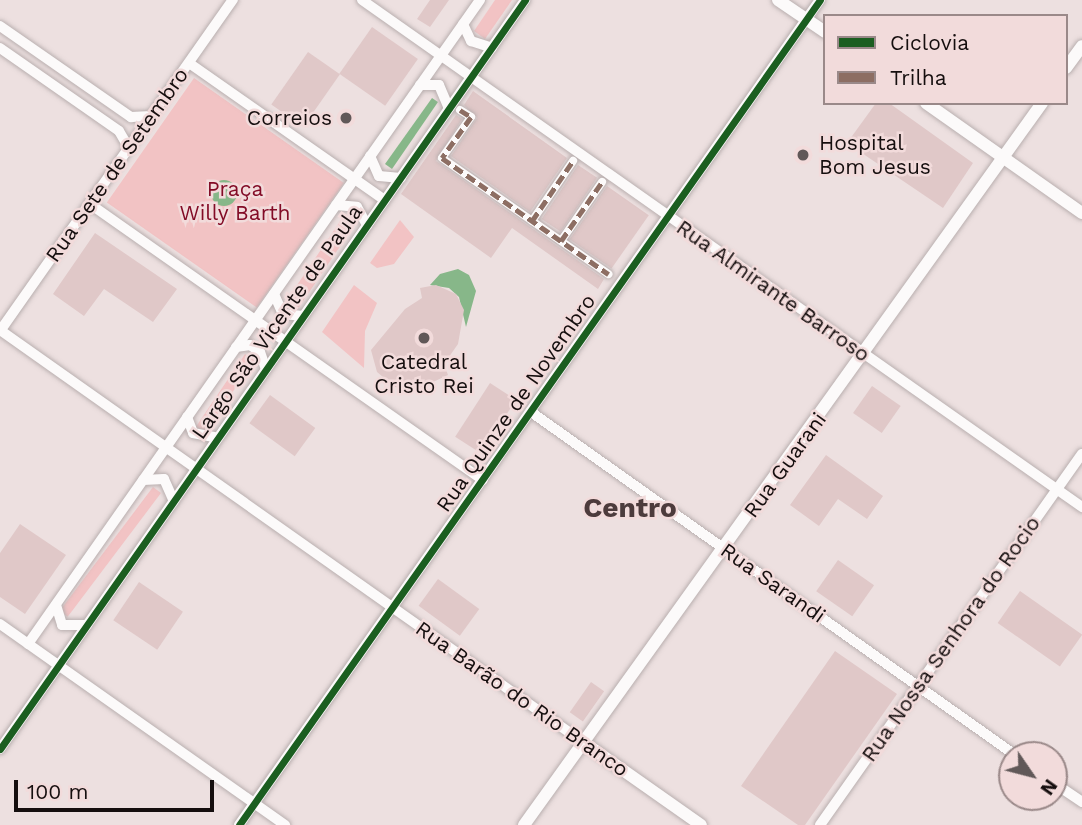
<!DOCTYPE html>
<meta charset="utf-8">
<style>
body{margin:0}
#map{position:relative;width:1082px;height:825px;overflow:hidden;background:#ede0e0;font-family:"Work Sans",sans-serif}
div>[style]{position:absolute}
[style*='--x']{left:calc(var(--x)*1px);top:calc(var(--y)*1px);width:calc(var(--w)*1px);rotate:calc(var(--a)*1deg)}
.green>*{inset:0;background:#f2c3c4;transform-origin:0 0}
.water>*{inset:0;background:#87b789}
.round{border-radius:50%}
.building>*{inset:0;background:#e0c8c8;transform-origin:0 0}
.roads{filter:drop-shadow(0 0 2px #b9afaf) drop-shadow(0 0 2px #b9afaf)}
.pedestrian>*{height:8px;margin:-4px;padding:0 4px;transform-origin:4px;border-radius:4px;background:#fcfafa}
.minor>*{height:10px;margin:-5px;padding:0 5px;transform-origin:5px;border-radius:5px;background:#fcfafa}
.tertiary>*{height:12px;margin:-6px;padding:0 6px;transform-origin:6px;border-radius:6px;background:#fcfafa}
.quiet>*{height:5px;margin-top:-2.5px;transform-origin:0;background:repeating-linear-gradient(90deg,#8d6e63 0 10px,transparent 0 15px)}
.cycleway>*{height:7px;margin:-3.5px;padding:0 3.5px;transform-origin:3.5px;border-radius:3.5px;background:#1b5e20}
.dots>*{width:19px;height:19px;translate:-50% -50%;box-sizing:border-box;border:4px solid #f2dbdb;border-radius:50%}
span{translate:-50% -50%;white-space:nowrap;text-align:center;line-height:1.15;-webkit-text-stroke:5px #f2dbdb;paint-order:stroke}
.poi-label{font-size:21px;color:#150e0e}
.right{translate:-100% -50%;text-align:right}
.left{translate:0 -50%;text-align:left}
.street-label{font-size:21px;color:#150e0e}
.park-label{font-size:21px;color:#830b26}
.district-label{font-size:28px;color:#4d3b3c;font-weight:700}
.legend{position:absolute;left:823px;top:14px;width:245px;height:91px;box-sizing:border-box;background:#f2dbdb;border:2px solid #9a8989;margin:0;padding:9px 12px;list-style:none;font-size:21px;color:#150e0e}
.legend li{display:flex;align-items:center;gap:14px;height:35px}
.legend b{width:35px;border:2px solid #9a8989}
.north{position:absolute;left:998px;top:741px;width:70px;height:70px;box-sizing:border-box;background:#f2dbdb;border:2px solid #9a8989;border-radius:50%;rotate:125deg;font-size:19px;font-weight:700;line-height:28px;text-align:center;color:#150e0e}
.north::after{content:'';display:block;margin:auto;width:24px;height:32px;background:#615858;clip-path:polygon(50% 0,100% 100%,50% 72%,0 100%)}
.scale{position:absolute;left:14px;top:780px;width:200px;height:32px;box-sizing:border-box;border:4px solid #150e0e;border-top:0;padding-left:9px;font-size:21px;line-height:24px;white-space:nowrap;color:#150e0e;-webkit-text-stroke:5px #f2dbdb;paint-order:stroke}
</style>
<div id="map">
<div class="green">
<div style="clip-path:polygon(495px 0,512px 0,485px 39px,474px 31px)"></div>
<div style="left:194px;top:78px;width:183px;height:152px;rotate:35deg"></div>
<div style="left:345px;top:214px;width:14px;height:108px;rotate:34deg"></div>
<div style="clip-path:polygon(400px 220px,414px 237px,394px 264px,377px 268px,370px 263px)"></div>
<div style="clip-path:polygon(354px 285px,377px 303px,365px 331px,364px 368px,322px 332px)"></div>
<div style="left:245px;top:354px;width:11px;height:88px;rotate:34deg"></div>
<div style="left:153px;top:487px;width:10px;height:155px;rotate:37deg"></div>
</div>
<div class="water">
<div style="clip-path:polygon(432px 98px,438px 102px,392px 169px,385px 164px)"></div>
<div class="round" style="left:211px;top:180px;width:26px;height:26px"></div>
<div style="clip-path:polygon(458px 269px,469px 275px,476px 291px,466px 327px,459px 297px,449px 288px,430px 285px,440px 274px)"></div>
</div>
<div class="building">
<div style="clip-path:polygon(430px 0,449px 0,430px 27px,417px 19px)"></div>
<div style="left:372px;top:27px;width:56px;height:57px;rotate:35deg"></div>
<div style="left:308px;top:52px;width:39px;height:64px;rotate:35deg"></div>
<div style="clip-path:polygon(473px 91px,567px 158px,530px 212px,451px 156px,477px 118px,464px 105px)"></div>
<div style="clip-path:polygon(876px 103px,889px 103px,973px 163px,943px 208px,847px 143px)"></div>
<div style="clip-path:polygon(456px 115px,462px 119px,436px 161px,604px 279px,598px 289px,512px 228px,491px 258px,401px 194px)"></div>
<div style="left:578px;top:165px;width:23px;height:65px;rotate:34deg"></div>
<div style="left:607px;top:186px;width:51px;height:65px;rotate:35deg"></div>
<div style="clip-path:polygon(95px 233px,177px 289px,153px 322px,104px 289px,84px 316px,53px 294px)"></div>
<div style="clip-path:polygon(436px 285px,456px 294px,464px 310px,458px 344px,444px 364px,448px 375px,416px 390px,395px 387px,377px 372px,371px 350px,405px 309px,422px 298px,420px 288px)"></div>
<div style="left:490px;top:383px;width:31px;height:64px;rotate:33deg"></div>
<div style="left:872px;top:386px;width:35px;height:33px;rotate:35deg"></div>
<div style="left:270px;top:395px;width:56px;height:35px;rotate:36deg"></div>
<div style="clip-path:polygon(826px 455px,883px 496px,867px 519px,838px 499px,819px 526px,790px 505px)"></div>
<div style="clip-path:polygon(20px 524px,66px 555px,25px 614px,0 597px,0 553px)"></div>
<div style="left:838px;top:560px;width:44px;height:38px;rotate:35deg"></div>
<div style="left:438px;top:579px;width:51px;height:33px;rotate:36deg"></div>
<div style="left:139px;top:582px;width:53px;height:46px;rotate:34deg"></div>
<div style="left:1020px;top:591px;width:76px;height:39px;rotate:35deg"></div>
<div style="clip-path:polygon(835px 651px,897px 694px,805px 825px,798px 825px,741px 786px)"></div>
<div style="left:591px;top:682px;width:16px;height:37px;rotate:35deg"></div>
</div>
<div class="roads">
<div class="pedestrian">
<div style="--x:460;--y:110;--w:13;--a:32"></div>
<div style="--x:471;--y:117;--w:50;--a:125.3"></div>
<div style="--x:442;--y:158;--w:203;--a:34.9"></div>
<div style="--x:532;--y:221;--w:73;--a:-55.7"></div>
<div style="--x:561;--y:241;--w:72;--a:-55.2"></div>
</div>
<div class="minor">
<div style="--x:362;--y:0;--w:881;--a:35.15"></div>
<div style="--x:463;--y:24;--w:19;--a:65"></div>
<div style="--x:471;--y:41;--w:22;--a:18"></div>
<div style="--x:0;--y:26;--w:160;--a:34.8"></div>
<div style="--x:131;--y:117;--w:20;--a:-3"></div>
<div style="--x:0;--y:48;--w:145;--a:34.9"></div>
<div style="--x:119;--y:131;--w:20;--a:60"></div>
<div style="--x:189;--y:63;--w:239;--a:35"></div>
<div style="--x:420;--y:85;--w:19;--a:0"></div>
<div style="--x:439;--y:85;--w:25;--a:67"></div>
<div style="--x:370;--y:156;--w:22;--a:66"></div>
<div style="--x:379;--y:176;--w:22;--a:5"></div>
<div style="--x:90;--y:204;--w:480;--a:35.1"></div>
<div style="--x:336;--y:205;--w:21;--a:5"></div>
<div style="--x:357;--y:207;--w:21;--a:61"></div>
<div style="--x:274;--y:294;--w:22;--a:66"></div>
<div style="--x:283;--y:314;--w:20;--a:6"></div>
<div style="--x:0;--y:330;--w:714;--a:35.25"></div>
<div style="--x:0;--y:331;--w:405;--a:-54.9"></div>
<div style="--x:236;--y:347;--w:14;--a:-8"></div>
<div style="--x:250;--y:345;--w:12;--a:35"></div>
<div style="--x:260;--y:352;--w:18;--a:71"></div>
<div style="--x:531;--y:412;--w:593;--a:35.32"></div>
<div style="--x:187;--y:417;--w:17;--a:69"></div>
<div style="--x:193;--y:433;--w:25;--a:11"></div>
<div style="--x:143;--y:480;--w:21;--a:-3"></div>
<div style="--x:164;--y:479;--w:24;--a:66"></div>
<div style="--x:56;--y:605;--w:21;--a:73"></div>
<div style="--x:62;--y:625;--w:25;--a:0"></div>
<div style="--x:0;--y:624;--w:349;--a:35.2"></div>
<div style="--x:28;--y:644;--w:787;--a:-54.94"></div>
<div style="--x:0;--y:749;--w:915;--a:-54.97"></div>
<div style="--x:1054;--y:783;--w:34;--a:34"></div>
<div style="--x:239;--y:825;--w:1009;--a:-54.85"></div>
<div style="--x:820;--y:825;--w:454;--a:-54.8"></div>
</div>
<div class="tertiary">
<div style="--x:778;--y:0;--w:57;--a:34.2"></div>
<div style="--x:1066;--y:68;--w:27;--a:-54"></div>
<div style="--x:926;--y:103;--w:191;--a:35.2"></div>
<div style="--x:583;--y:742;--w:144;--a:35.1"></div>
<div style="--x:524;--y:825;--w:889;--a:-54.34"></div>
</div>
</div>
<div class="quiet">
<div style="--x:460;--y:110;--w:13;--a:32"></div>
<div style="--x:471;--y:117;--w:50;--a:125.3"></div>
<div style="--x:442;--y:158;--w:203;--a:34.9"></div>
<div style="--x:532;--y:221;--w:73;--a:-55.7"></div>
<div style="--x:561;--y:241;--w:72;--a:-55.2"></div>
</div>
<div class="cycleway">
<div style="--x:0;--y:749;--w:915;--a:-54.97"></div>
<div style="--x:239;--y:825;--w:1009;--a:-54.85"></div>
</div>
<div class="dots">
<div style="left:346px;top:118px;background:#615858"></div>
<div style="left:803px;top:155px;background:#615858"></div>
<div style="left:424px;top:338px;background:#615858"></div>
</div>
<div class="poi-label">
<span class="right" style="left:332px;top:118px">Correios</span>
<span class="left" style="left:819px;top:155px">Hospital<br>Bom Jesus</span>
<span style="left:424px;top:374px">Catedral<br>Cristo Rei</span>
</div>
<div class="street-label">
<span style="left:117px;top:165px;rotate:-55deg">Rua Sete de Setembro</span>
<span style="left:773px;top:291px;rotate:35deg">Rua Almirante Barroso</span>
<span style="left:277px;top:322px;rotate:-55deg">Largo São Vicente de Paula</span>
<span style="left:516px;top:403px;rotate:-55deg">Rua Quinze de Novembro</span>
<span style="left:785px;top:465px;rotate:-54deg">Rua Guarani</span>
<span style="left:773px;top:583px;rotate:35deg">Rua Sarandi</span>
<span style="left:951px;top:639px;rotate:-55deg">Rua Nossa Senhora do Rocio</span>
<span style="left:522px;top:699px;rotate:35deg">Rua Barão do Rio Branco</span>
</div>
<div class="park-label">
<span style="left:235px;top:201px">Praça<br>Willy Barth</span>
</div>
<div class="district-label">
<span style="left:630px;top:508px">Centro</span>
</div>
<ul class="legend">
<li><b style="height:9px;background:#1b5e20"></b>Ciclovia</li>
<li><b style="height:9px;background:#8d6e63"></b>Trilha</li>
</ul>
<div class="north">N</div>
<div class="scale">100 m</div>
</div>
